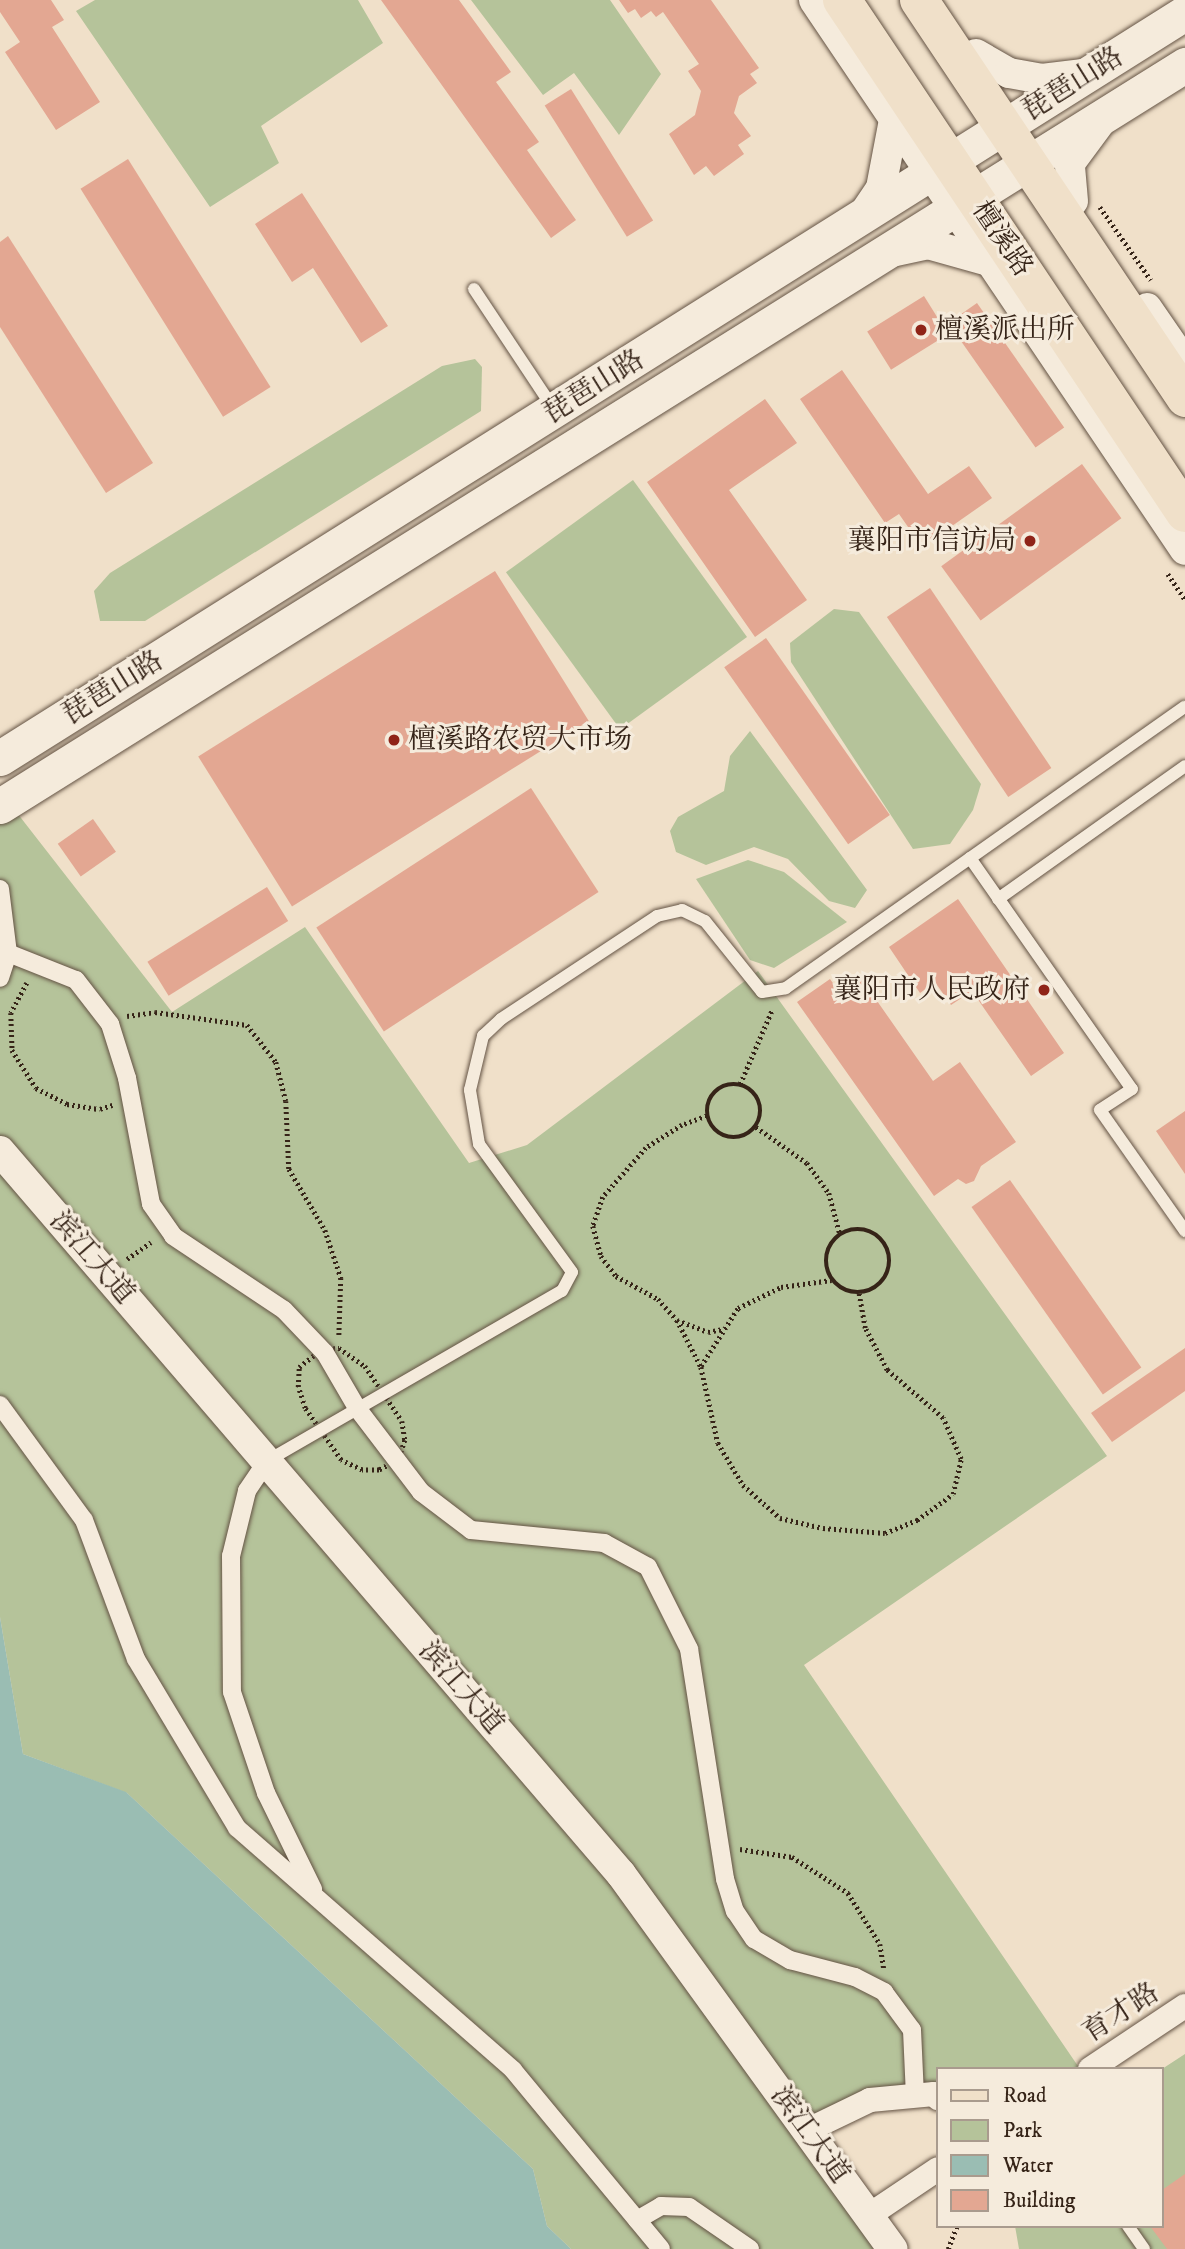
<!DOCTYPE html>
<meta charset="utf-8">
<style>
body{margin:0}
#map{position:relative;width:1185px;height:2249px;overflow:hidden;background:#f0e0c9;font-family:"IM FELL DW Pica","Noto Serif SC",serif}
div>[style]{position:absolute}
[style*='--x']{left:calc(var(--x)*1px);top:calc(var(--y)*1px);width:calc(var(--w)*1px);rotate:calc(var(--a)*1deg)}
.green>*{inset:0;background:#b5c39a;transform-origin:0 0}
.water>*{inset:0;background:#9abdb3}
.building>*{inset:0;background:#e3a792;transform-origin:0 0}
.path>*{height:4.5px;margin-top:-2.25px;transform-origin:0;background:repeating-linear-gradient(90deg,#362418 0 2px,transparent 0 5.5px)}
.path>.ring{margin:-2.25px;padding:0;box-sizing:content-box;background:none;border:4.5px solid #362418;border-radius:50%}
.roads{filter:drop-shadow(0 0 2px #645344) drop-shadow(0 0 2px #645344)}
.service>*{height:12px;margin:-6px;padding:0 6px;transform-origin:6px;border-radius:6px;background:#f5ebdc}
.pedestrian>*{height:18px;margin:-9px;padding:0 9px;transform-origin:9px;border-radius:9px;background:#f5ebdc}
.minor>*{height:24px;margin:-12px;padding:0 12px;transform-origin:12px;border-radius:12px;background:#f5ebdc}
.tertiary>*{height:30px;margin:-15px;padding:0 15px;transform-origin:15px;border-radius:15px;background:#f5ebdc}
.secondary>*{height:35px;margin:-17.5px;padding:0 17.5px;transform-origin:17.5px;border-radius:17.5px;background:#f5ebdc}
.primary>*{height:38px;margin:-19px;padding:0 19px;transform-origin:19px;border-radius:19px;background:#f0e0c9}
.dots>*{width:19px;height:19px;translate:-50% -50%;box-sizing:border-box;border:4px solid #f5ebdc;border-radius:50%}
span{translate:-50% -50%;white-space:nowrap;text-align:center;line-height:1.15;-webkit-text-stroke:6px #f5ebdc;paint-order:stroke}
.street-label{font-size:28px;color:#362418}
.poi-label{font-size:28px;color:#362418}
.left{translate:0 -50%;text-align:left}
.right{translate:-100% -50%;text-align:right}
.legend{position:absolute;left:936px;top:2067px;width:228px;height:161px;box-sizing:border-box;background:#f5ebdc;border:2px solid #a99b8e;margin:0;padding:9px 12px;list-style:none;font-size:21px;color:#362418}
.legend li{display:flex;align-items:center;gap:14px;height:35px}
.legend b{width:35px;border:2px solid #a99b8e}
</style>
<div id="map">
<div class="green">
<div style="clip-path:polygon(95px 0,358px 0,383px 43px,261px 126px,279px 163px,210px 207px,76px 11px)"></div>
<div style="clip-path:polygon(471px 0,610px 0,661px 74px,619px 135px,574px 73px,543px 95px)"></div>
<div style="clip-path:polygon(475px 359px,482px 367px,481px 411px,145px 621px,100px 621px,94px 591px,110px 573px,442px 366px)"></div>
<div style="left:633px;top:480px;width:194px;height:157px;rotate:54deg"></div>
<div style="clip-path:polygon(834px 609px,859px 612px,981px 784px,973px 810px,950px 844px,913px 849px,791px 662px,790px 643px)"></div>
<div style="clip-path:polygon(750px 731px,867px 890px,855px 908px,829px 901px,788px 859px,754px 847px,706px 865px,676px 852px,670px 831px,678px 817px,724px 791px,730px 756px)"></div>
<div style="clip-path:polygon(0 791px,172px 1012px,305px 927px,469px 1163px,527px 1145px,758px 971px,1107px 1456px,804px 1665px,1080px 2069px,938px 2069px,938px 2098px,933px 2094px,807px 2130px,893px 2249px,571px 2249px,547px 2226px,533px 2169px,127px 1793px,23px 1754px,0 1617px)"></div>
<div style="clip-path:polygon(748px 860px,784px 872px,847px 922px,774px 968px,750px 960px,696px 879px)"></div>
<div style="clip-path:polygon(1185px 2054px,1185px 2249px,1019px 2249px,1015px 2226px,1162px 2226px,1162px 2069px)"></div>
</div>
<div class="water">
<div style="clip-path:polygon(0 1617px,23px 1754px,126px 1792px,533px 2169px,547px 2226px,571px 2249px,0 2249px)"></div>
</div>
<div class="building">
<div style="clip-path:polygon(0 0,51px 0,64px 20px,52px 27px,100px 102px,56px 130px,5px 52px,20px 42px,0 12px)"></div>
<div style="clip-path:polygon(381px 0,459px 0,511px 72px,496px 82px,539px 142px,527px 150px,576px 220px,551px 238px)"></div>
<div style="clip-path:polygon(619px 0,711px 0,759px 68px,750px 74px,757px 83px,739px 96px,734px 113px,751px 136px,738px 145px,744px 154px,714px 176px,706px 166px,694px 175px,669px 134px,695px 115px,701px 91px,688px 71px,699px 64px,663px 12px,656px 17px,651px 11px,641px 18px,635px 9px,628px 13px)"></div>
<div style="left:571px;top:89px;width:155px;height:31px;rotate:58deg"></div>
<div style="left:128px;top:159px;width:269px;height:56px;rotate:58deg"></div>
<div style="clip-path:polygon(302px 193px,388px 326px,361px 343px,313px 268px,292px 282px,255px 224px)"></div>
<div style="clip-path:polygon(8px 236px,153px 463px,106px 493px,0 327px,0 242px)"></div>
<div style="left:924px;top:296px;width:45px;height:67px;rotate:58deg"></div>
<div style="left:977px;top:303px;width:152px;height:35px;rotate:55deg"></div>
<div style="clip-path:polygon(842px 370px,928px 494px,969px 466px,992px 498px,922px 547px,899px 514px,885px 523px,800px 399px)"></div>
<div style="clip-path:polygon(765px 399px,797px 443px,729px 490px,807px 600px,755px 637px,647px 482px)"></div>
<div style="left:1082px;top:464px;width:67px;height:174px;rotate:54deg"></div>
<div style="left:495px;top:571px;width:177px;height:350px;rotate:58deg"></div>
<div style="left:930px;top:588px;width:217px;height:52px;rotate:56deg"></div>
<div style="left:766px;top:638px;width:216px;height:51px;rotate:55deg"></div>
<div style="left:531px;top:788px;width:124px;height:256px;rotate:57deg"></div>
<div style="left:93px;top:819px;width:40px;height:43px;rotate:55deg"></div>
<div style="left:267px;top:887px;width:40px;height:141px;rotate:58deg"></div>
<div style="clip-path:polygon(958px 899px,1064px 1053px,1031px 1076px,972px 991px,951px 1005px,935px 982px,920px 993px,889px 947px)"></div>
<div style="clip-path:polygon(861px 978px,933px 1081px,960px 1062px,1016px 1142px,981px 1166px,974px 1181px,966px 1184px,958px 1179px,934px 1196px,797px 1002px,830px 979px,840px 993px)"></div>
<div style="clip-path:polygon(1185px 1111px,1185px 1174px,1156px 1131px)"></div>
<div style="left:1010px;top:1180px;width:229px;height:47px;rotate:55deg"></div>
<div style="clip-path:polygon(1185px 1348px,1185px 1391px,1112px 1442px,1091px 1413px)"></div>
<div style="clip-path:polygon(1185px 2174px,1185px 2249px,1167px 2249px,1150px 2226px,1162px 2226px,1162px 2190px)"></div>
</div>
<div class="path">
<div style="--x:1100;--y:207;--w:89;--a:55.1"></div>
<div style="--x:1168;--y:574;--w:30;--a:56"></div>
<div style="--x:27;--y:983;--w:34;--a:118"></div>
<div style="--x:11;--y:1013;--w:37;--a:88"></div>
<div style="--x:12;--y:1050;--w:45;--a:57.7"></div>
<div style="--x:36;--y:1088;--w:35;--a:27"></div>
<div style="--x:67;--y:1104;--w:33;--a:9"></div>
<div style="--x:100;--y:1109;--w:13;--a:-18"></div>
<div style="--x:127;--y:1016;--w:28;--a:-8"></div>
<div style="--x:155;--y:1012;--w:93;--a:8"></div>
<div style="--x:247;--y:1025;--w:47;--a:51.9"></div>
<div style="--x:276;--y:1062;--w:40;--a:75.6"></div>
<div style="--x:286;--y:1101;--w:68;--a:87.5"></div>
<div style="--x:289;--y:1169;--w:71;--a:59.5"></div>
<div style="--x:325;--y:1230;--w:51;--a:71.6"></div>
<div style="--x:341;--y:1278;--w:59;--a:91.9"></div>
<div style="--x:740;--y:1084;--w:81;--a:-66.6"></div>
<div class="ring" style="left:707px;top:1084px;width:49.5px;height:49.5px"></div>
<div style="--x:707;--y:1116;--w:27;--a:160"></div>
<div style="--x:682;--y:1125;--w:43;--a:147.4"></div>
<div style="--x:646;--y:1148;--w:65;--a:131.3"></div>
<div style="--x:603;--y:1197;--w:31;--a:109"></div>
<div style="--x:593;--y:1226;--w:31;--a:75"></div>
<div style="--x:601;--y:1256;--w:25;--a:53"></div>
<div style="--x:616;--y:1276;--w:48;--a:28.7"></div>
<div style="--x:658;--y:1299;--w:28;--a:48"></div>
<div style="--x:677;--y:1320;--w:53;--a:62.9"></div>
<div style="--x:701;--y:1367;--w:78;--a:77.4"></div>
<div style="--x:718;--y:1443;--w:49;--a:59.2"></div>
<div style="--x:743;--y:1485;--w:50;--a:41.7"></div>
<div style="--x:780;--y:1518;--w:44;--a:13.1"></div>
<div style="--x:823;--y:1528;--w:62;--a:4.6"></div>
<div style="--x:885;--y:1533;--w:35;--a:-22"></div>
<div style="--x:917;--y:1520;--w:44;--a:-35.8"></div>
<div style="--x:953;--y:1494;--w:36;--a:-77"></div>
<div style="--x:961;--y:1459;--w:45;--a:-113.7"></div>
<div style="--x:943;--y:1418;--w:74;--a:-139.4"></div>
<div style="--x:887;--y:1370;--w:47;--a:-117.6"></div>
<div style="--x:865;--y:1328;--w:35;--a:-100"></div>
<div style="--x:756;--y:1127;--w:62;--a:35.2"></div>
<div style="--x:807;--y:1163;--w:37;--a:54"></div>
<div style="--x:829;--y:1193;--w:42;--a:75"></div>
<div class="ring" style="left:826px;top:1229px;width:59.5px;height:59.5px"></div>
<div style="--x:127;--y:1259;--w:29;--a:-35"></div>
<div style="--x:677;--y:1320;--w:33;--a:21"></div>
<div style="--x:708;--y:1332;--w:14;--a:-12"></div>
<div style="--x:339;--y:1348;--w:32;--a:35"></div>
<div style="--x:365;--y:1366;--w:66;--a:56.1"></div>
<div style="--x:402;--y:1421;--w:19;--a:81"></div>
<div style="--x:405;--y:1440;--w:13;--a:108"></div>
<div style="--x:401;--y:1452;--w:10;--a:119"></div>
<div style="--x:396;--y:1461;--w:19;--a:152"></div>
<div style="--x:379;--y:1470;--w:17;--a:180"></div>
<div style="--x:362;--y:1470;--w:23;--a:-155"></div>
<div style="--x:341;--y:1460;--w:63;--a:-124.7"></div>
<div style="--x:305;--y:1408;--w:22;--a:-108"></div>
<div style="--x:298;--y:1387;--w:20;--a:-87"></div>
<div style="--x:299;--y:1367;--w:29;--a:-38"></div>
<div style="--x:322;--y:1349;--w:17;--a:-3"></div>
<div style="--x:701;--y:1366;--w:69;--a:-57.5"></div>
<div style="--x:738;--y:1308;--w:48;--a:-26"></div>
<div style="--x:781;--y:1287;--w:51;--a:-7.8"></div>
<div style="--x:740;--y:1849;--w:53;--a:8.7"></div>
<div style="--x:792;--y:1857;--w:67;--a:32.7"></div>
<div style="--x:848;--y:1893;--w:60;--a:57.9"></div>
<div style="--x:880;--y:1944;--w:25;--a:81"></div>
<div style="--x:948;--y:2249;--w:25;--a:-69"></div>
</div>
<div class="roads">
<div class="service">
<div style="--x:474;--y:289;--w:143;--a:56.4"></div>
<div style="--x:970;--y:858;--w:282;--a:55"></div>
<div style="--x:1132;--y:1089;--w:38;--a:147"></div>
<div style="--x:1100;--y:1110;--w:148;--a:54.9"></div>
<div style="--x:998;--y:899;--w:229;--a:-35.4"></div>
<div style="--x:267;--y:1461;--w:340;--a:-30"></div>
<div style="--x:562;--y:1291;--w:21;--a:-62"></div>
<div style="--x:572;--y:1272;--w:158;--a:-126"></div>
<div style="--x:479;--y:1144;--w:55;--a:-99.5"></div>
<div style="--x:470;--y:1090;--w:56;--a:-76.5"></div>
<div style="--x:483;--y:1036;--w:25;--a:-43"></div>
<div style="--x:501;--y:1019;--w:187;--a:-33.4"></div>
<div style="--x:657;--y:916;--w:26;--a:-13"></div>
<div style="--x:682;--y:910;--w:25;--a:26"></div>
<div style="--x:705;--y:921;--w:91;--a:51.2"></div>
<div style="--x:762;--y:992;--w:24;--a:-9"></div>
<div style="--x:786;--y:988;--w:488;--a:-35.2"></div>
<div style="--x:1128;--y:2226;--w:28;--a:55"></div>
</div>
<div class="pedestrian">
<div style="--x:0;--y:889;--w:64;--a:82.9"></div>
<div style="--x:8;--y:953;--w:26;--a:108"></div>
<div style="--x:8;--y:953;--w:73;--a:21.7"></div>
<div style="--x:76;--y:980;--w:56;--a:52.3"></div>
<div style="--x:110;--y:1024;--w:57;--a:72.5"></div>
<div style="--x:127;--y:1078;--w:128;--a:79.2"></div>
<div style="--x:151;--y:1204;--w:39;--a:55"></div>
<div style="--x:173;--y:1236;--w:133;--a:33.7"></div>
<div style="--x:284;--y:1310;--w:59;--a:46.4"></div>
<div style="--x:325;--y:1353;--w:64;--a:59.8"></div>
<div style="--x:357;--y:1408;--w:106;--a:52.7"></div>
<div style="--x:421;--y:1492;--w:63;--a:37.2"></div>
<div style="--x:471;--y:1530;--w:134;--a:5.6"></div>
<div style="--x:604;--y:1543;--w:50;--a:28.6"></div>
<div style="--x:648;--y:1567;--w:92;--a:63.4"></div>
<div style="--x:689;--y:1649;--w:233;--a:81.1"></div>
<div style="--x:725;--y:1879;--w:34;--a:73"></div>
<div style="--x:735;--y:1911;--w:34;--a:56"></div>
<div style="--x:754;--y:1939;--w:42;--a:30.3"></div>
<div style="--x:790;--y:1960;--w:67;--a:14.7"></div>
<div style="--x:855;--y:1977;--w:33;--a:27"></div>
<div style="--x:884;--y:1992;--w:47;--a:53.6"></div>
<div style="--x:912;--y:2030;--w:65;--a:87.4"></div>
<div style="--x:0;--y:1405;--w:142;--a:53.9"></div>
<div style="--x:84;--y:1520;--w:148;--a:69.5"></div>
<div style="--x:136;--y:1659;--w:197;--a:59.1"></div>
<div style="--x:237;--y:1828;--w:367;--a:41.2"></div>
<div style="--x:513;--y:2070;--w:232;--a:50.4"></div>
<div style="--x:267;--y:1461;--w:36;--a:124"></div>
<div style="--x:247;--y:1491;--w:67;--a:103.8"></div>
<div style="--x:231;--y:1556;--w:136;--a:89.6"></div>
<div style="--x:232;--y:1692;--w:107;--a:71.4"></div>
<div style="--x:266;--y:1793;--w:107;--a:63.9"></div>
<div style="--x:637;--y:2220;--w:28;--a:-30"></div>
<div style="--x:661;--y:2206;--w:28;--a:2"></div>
<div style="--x:689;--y:2207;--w:74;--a:34.5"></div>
</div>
<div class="minor">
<div style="--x:1090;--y:2069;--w:114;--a:-33.6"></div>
<div style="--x:806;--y:2131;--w:71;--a:-25.8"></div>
<div style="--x:870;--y:2100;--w:64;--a:-5.4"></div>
<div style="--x:934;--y:2094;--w:6;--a:45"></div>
<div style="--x:868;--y:2216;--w:84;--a:-33.9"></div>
</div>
<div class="tertiary">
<div style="--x:814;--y:0;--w:663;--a:56"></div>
<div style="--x:976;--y:54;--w:38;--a:30"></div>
<div style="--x:1009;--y:73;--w:34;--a:10"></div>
<div style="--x:1042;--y:79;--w:48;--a:-7.1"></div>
<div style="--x:1073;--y:201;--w:38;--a:-95"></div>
<div style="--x:1070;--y:163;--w:49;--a:-53.4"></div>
<div style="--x:861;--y:218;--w:36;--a:-56"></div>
<div style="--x:881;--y:188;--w:69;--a:-79.2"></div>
<div style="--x:891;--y:252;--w:38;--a:-12"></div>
<div style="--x:928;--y:244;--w:63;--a:15.6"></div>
<div style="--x:1147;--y:308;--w:67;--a:55.4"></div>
<div style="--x:0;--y:1151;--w:953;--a:49.34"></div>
<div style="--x:621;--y:1874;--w:463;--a:54.1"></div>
</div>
<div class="secondary">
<div style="--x:0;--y:758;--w:1400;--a:-32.16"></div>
<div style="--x:0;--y:806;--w:1398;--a:-32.02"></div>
</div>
<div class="primary">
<div style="--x:842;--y:0;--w:617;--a:56.23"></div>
<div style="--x:919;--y:0;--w:479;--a:56.2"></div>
</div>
</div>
<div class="dots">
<div style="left:921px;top:330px;background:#8f2418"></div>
<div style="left:1030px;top:541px;background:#8f2418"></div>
<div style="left:394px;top:740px;background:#8f2418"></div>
<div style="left:1044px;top:990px;background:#8f2418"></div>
</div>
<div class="street-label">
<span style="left:1073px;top:84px;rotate:-32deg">琵琶山路</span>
<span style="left:1002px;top:239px;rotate:56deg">檀溪路</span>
<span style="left:594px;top:387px;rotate:-32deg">琵琶山路</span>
<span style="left:113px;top:688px;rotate:-32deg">琵琶山路</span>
<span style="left:92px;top:1258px;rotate:49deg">滨江大道</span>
<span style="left:461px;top:1688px;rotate:49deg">滨江大道</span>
<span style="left:1121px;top:2013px;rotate:-33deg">育才路</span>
<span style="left:810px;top:2135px;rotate:54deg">滨江大道</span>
</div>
<div class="poi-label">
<span class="left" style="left:935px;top:330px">檀溪派出所</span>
<span class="right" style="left:1016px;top:541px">襄阳市信访局</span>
<span class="left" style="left:408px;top:740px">檀溪路农贸大市场</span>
<span class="right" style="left:1030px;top:990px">襄阳市人民政府</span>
</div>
<ul class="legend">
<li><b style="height:9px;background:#f0e0c9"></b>Road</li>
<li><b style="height:19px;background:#b5c39a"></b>Park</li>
<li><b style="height:19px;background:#9abdb3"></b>Water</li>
<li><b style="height:19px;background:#e3a792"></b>Building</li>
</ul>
</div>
